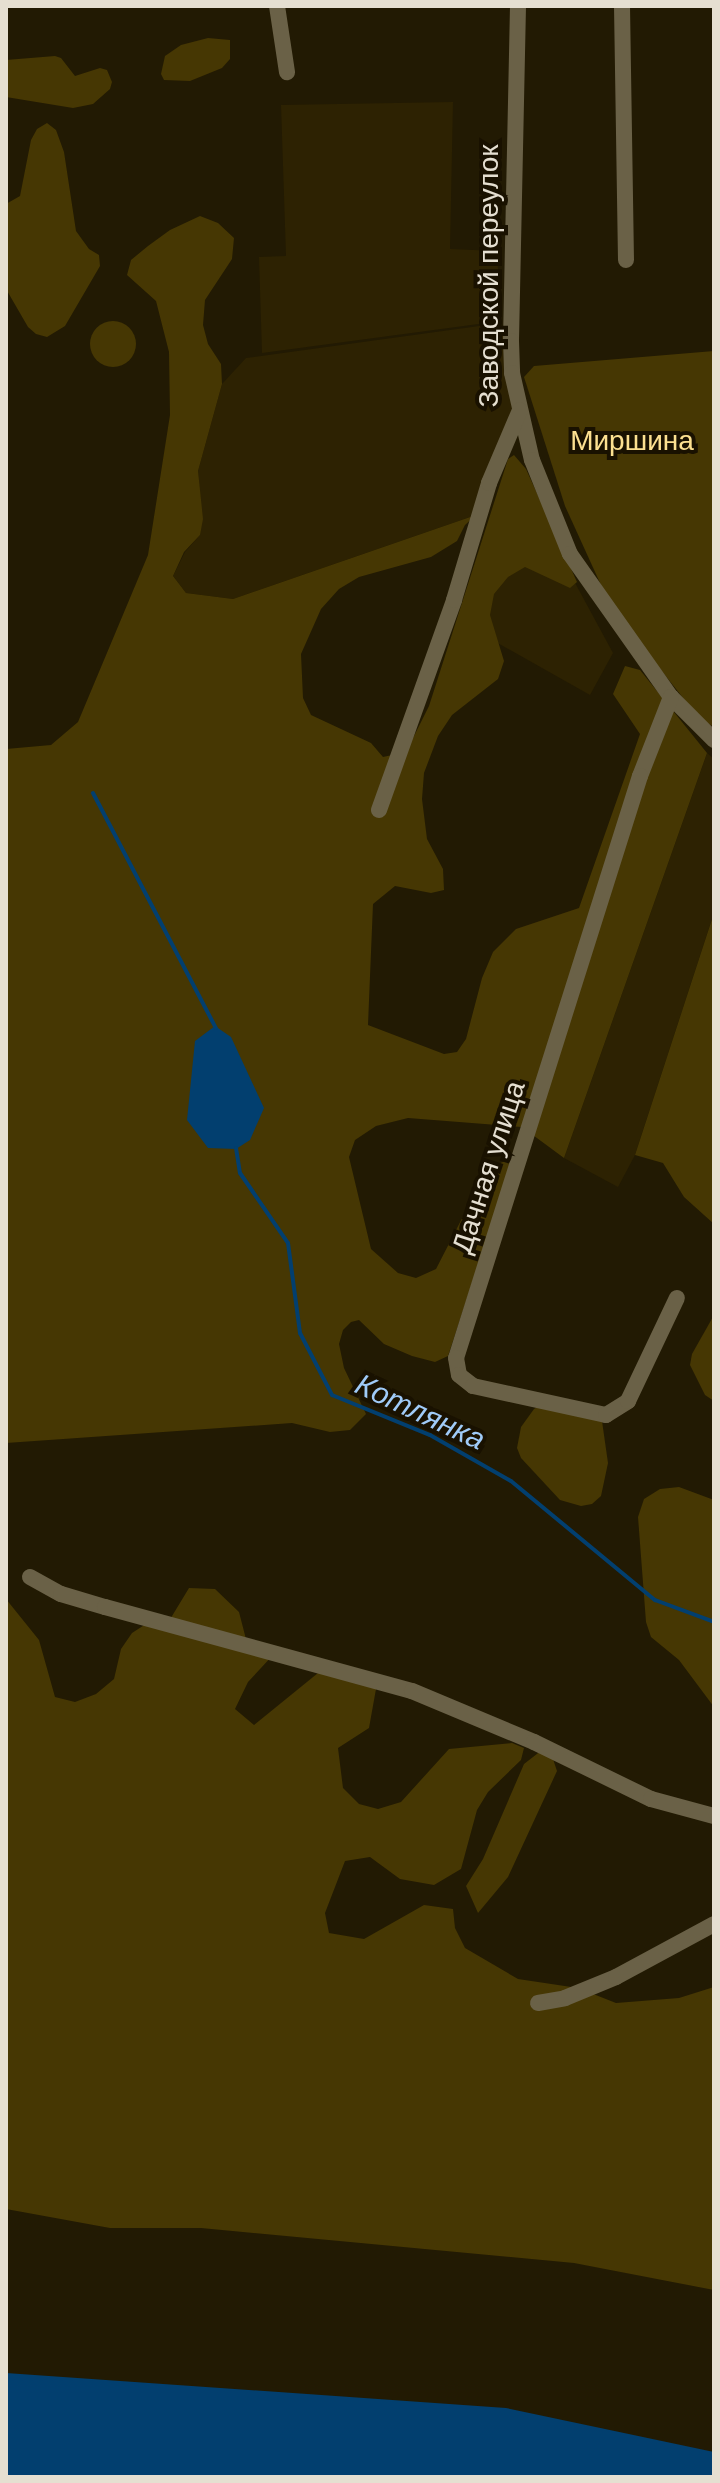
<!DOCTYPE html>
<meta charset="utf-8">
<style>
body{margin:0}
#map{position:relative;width:720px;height:2483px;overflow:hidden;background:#221a03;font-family:"DM Sans",sans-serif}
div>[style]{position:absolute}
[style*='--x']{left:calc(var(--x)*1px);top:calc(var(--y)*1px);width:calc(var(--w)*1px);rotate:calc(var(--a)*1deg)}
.built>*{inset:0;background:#2d2202}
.green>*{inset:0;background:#463703}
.round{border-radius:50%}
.water>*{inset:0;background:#023f6f}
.stream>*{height:4px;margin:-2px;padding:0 2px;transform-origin:2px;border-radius:2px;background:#023f6f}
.minor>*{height:16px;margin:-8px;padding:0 8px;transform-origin:8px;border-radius:8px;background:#6a6147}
span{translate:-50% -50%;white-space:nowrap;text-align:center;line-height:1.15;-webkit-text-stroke:8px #191100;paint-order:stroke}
.street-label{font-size:28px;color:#e5dfd1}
.park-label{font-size:28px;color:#fce090}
.water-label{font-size:30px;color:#a0cbf8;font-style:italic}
.frame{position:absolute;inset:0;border:8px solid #e5dfd1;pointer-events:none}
</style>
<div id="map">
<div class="built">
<div style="clip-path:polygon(453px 102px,450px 249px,497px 251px,501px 321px,262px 353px,259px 257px,286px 256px,281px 105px)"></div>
<div style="clip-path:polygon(501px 323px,513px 406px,476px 515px,233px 599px,186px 593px,173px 576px,185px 552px,200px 535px,198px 471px,222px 384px,246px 358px)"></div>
<div style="clip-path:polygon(534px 507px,613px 653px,590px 695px,464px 624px)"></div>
<div style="clip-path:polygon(707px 753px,714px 759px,714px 913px,635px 1155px,618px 1187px,564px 1158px)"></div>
</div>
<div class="green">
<div style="clip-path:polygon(208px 38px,230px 40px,230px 59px,222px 68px,190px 81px,164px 80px,161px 74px,165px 56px,181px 45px)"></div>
<div style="clip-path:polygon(55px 56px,61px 58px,75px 76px,100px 68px,107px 70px,112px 82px,110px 89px,93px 104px,73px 108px,6px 97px,6px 60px)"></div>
<div style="clip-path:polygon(47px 123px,56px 130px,64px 152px,76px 231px,89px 249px,99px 255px,100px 266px,65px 326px,47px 337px,36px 334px,28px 327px,6px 289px,6px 204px,20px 196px,31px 140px,37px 129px)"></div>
<div style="clip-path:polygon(200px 216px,218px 223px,234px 238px,232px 259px,205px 300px,203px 325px,208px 344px,221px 364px,222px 384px,198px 471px,203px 519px,200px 535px,184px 552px,173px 576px,186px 593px,233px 599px,476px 515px,465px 525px,457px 541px,431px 557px,359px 577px,339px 589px,321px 609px,301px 654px,303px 698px,311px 715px,371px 743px,383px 757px,401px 753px,413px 738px,429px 706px,508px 459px,514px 455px,526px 469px,577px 582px,570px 588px,525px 567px,508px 577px,494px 594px,490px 615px,504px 661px,498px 679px,452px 715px,438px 736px,424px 773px,422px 799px,427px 839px,443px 869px,444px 890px,431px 893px,395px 886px,373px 904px,368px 1025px,444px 1054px,457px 1052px,466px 1039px,482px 978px,493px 952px,516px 929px,579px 908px,640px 734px,613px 694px,625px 666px,640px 670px,707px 753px,564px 1158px,522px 1127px,408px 1118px,376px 1126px,355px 1140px,349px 1157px,371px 1249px,398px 1273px,416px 1278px,436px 1269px,475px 1193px,495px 1165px,513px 1158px,448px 1356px,435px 1362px,412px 1356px,384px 1344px,359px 1320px,351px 1322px,343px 1330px,339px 1344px,344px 1368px,366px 1414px,350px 1430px,330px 1432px,292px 1423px,6px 1443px,6px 749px,51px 745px,78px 722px,148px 555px,170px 415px,169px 352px,156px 301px,127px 275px,131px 260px,148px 246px,170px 230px)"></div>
<div class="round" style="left:90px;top:321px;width:46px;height:46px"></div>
<div style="clip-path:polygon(714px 351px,714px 727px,699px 718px,611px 607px,565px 506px,524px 377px,534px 366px)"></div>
<div style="clip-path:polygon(714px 913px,714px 1224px,684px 1197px,663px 1163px,635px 1155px)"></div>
<div style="clip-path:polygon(714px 1315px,714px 1401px,705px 1395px,690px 1365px,692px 1354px)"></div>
<div style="clip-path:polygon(544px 1403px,602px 1421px,608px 1463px,601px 1496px,592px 1504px,581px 1506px,560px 1500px,521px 1458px,517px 1448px,521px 1427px,534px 1409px)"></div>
<div style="clip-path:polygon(679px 1487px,714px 1500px,714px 1707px,679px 1660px,651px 1637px,646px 1622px,638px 1517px,644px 1499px,660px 1489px)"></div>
<div style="clip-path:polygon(189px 1588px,215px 1589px,239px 1612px,247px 1643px,274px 1654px,248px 1682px,235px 1709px,254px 1725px,318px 1673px,372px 1676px,376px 1689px,369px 1728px,338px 1748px,343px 1788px,359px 1804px,378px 1809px,401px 1802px,449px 1749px,512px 1743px,524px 1748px,521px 1760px,488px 1792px,477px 1810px,461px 1869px,434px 1885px,400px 1879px,370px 1857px,345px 1861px,325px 1913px,329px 1933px,364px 1939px,424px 1905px,453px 1909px,455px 1928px,465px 1948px,518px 1979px,578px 1988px,616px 2003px,679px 1998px,714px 1987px,714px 2290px,574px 2263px,201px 2228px,110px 2228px,6px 2209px,6px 1599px,39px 1640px,55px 1697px,75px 1702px,96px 1694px,114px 1679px,121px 1649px,132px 1633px,149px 1622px,169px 1621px)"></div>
<div style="clip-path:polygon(542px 1750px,551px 1753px,557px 1771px,508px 1877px,478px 1913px,466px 1886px,483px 1859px,524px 1764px)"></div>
</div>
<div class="water">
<div style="clip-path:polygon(215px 1026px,231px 1037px,264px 1108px,250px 1140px,236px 1149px,208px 1148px,187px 1120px,195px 1041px)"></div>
<div style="clip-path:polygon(6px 2373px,506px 2408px,714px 2452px,714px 2477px,6px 2477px)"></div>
</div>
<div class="stream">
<div style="--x:93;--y:793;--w:265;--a:62.4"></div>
<div style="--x:236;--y:1148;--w:25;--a:81"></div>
<div style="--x:240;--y:1173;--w:85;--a:55.6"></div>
<div style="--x:288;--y:1243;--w:91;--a:82.4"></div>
<div style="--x:300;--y:1333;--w:70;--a:62.7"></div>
<div style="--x:332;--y:1395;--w:106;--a:22.2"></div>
<div style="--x:430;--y:1435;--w:93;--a:29.6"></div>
<div style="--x:511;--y:1481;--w:187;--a:39.6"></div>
<div style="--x:655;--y:1600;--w:63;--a:20.4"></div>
</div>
<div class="minor">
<div style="--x:277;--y:6;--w:67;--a:81.4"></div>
<div style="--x:518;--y:6;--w:335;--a:91.2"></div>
<div style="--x:511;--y:341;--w:32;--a:88"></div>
<div style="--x:512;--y:373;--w:89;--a:77.1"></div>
<div style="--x:532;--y:460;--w:101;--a:68"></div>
<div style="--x:570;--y:554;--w:175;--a:54.8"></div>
<div style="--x:671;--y:697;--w:61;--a:45"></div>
<div style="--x:622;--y:6;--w:254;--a:89.1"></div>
<div style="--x:671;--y:697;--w:85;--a:111.4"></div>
<div style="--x:640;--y:776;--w:610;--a:107.54"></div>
<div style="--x:456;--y:1358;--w:17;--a:80"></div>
<div style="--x:459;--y:1375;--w:18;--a:38"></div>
<div style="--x:473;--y:1386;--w:136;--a:12.3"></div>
<div style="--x:606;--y:1415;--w:26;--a:-32"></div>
<div style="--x:628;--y:1401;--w:114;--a:-64.6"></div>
<div style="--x:379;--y:810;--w:223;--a:-70.3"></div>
<div style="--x:454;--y:600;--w:122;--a:-73.3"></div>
<div style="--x:489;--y:483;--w:79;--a:-67"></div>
<div style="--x:30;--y:1577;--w:35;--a:29"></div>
<div style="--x:61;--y:1594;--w:46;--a:16.5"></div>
<div style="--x:105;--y:1607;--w:318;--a:15.3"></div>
<div style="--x:412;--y:1691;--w:132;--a:22.7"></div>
<div style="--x:534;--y:1742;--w:130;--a:26"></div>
<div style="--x:651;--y:1799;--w:65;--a:15.1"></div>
<div style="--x:538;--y:2003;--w:27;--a:-10"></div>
<div style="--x:565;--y:1998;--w:55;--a:-22.4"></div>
<div style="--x:616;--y:1977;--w:111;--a:-28.4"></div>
</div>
<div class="street-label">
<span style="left:489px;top:276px;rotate:-90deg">Заводской переулок</span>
<span style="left:489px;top:1167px;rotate:-72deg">Дачная улица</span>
</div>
<div class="park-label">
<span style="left:632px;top:441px">Миршина</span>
</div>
<div class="water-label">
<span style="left:420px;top:1412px;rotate:25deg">Котлянка</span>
</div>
<div class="frame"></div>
</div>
